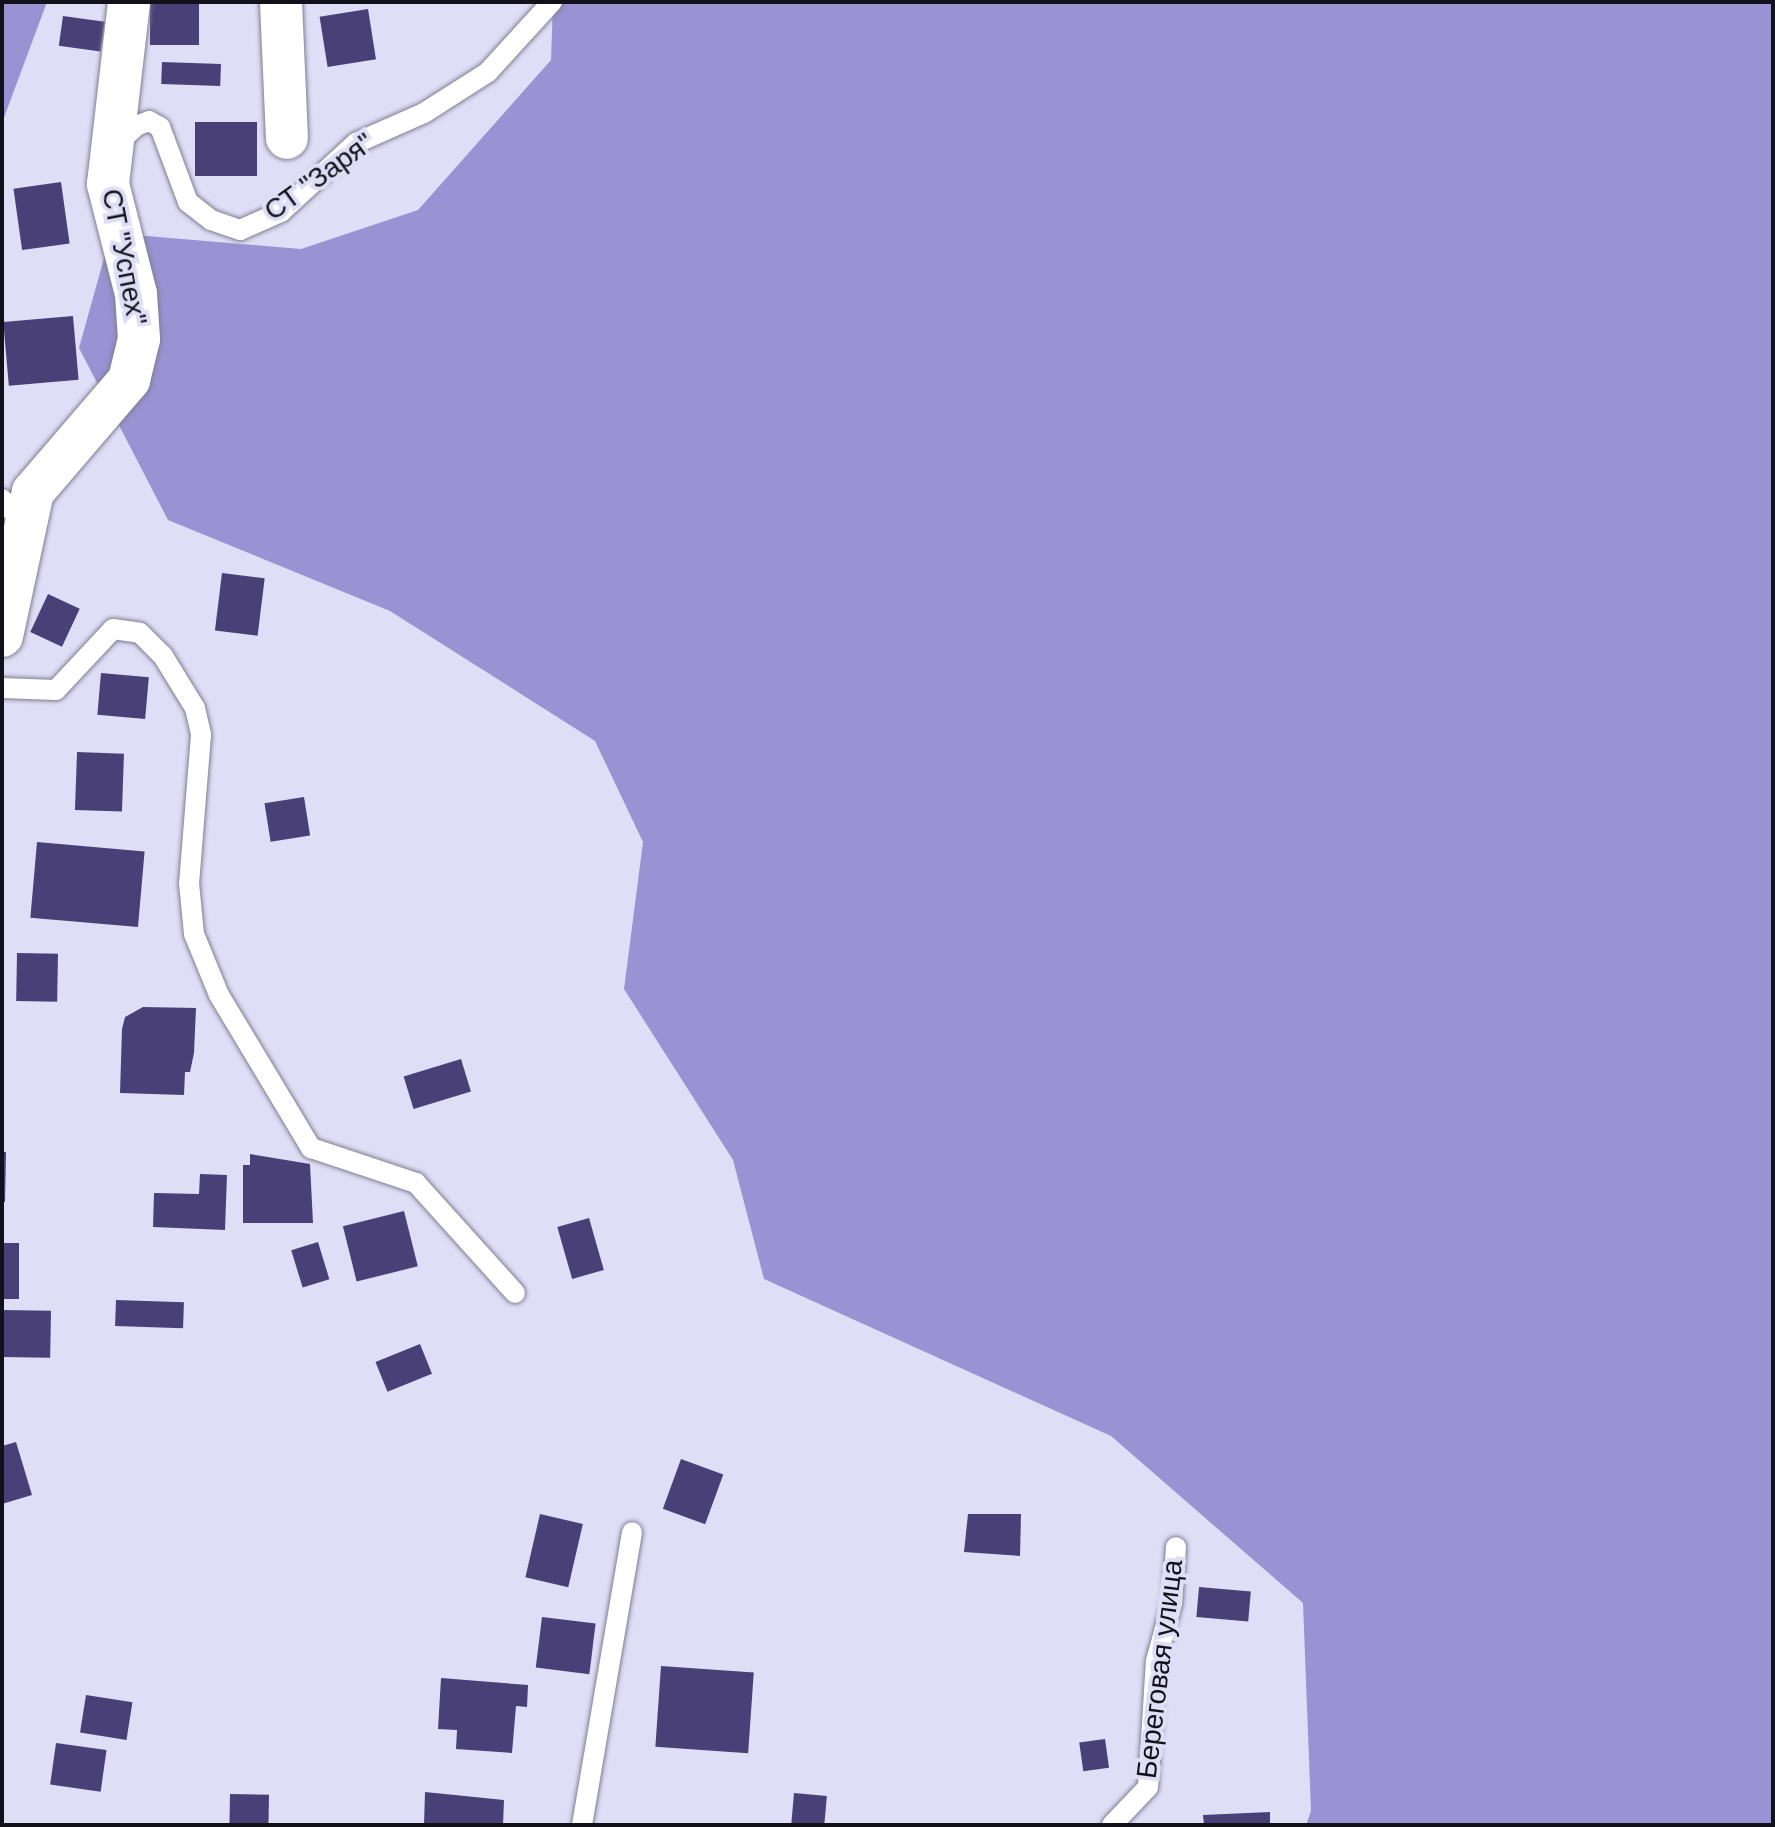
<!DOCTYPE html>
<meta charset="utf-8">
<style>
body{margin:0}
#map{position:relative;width:1775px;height:1827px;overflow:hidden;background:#e0def6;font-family:Helvetica,sans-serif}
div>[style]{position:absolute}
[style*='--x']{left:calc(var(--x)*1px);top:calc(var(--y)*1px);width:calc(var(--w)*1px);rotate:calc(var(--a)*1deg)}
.forest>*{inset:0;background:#9a92d2}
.building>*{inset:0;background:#494078;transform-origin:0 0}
.roads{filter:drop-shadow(0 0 2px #807e93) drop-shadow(0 0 2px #807e93)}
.lane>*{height:20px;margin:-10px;padding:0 10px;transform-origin:10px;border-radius:10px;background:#fff}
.street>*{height:42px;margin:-21px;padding:0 21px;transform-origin:21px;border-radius:21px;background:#fff}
span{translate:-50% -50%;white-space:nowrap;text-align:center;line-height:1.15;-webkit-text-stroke:8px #e0def6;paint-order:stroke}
.street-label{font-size:28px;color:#121119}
.frame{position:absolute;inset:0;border:4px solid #121119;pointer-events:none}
</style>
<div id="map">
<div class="forest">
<div style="clip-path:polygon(2px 2px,47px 2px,2px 123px)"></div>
<div style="clip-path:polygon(553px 2px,1773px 2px,1773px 1825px,1306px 1825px,1311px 1811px,1303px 1603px,1111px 1436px,764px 1279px,733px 1160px,624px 989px,643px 842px,595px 741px,390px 611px,168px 520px,79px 348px,111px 233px,301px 249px,418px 210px,551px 60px)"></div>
</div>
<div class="building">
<div style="left:150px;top:2px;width:49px;height:43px"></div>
<div style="left:368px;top:9px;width:51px;height:49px;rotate:81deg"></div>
<div style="left:63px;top:16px;width:42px;height:30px;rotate:8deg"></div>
<div style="left:162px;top:62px;width:59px;height:22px;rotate:2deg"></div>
<div style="left:195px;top:122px;width:62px;height:54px"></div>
<div style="left:61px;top:182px;width:62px;height:48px;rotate:82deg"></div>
<div style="left:73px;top:316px;width:64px;height:70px;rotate:85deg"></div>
<div style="left:222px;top:573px;width:43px;height:58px;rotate:7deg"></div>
<div style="left:48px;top:594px;width:35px;height:42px;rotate:25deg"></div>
<div style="left:101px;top:673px;width:48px;height:42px;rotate:5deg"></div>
<div style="left:77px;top:752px;width:47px;height:58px;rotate:2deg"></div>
<div style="left:304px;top:797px;width:39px;height:40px;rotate:81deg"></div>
<div style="left:37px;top:842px;width:108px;height:76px;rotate:5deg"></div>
<div style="left:17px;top:953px;width:41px;height:48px;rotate:1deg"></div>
<div style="clip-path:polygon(143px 1007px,196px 1008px,194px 1053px,190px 1072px,185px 1072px,184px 1095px,120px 1093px,122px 1029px,125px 1017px)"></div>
<div style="left:461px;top:1059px;width:34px;height:60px;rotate:73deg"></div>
<div style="clip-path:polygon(2px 1152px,6px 1152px,5px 1202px,2px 1202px)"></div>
<div style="clip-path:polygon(250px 1154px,310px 1164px,313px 1223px,243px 1223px,243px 1165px,250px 1165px)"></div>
<div style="clip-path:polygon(200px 1174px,227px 1175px,225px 1230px,153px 1227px,154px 1193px,199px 1194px)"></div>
<div style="left:404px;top:1211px;width:57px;height:63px;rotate:76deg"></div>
<div style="left:589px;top:1218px;width:54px;height:33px;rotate:74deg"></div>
<div style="left:318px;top:1242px;width:39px;height:28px;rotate:73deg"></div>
<div style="left:2px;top:1243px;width:17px;height:56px"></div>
<div style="left:116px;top:1300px;width:68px;height:26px;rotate:2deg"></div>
<div style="left:2px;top:1310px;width:49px;height:47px;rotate:1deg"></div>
<div style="left:420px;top:1344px;width:32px;height:48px;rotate:68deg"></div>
<div style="clip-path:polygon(16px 1442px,32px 1495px,2px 1504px,2px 1446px)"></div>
<div style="left:681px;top:1459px;width:45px;height:53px;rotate:20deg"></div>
<div style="left:540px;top:1514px;width:44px;height:65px;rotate:13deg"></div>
<div style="clip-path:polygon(968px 1514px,1021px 1514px,1020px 1556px,964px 1552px)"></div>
<div style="left:1199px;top:1587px;width:52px;height:30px;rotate:5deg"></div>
<div style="left:542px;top:1617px;width:54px;height:51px;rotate:7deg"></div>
<div style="left:661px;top:1666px;width:93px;height:81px;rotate:4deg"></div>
<div style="clip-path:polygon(441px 1678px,528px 1685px,527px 1707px,516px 1706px,512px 1753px,456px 1749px,457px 1730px,438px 1729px)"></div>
<div style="left:86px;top:1695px;width:47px;height:38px;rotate:9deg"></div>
<div style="left:1105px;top:1739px;width:29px;height:26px;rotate:82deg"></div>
<div style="left:56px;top:1743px;width:51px;height:42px;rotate:8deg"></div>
<div style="clip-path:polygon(425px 1792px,504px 1800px,503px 1825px,424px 1825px)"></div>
<div style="left:794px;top:1793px;width:33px;height:32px;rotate:5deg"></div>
<div style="left:230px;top:1794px;width:39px;height:31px;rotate:1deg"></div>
<div style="clip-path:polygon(1270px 1812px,1270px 1825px,1204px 1825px,1203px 1815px)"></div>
</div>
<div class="roads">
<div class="lane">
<div style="--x:118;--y:143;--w:25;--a:-43"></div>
<div style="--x:136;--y:126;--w:14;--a:-21"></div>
<div style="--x:149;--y:121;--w:13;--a:29"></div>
<div style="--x:160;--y:127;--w:80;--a:69.5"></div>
<div style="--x:188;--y:202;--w:29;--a:38"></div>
<div style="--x:211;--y:220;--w:31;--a:19"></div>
<div style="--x:240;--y:230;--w:45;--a:-23.7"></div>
<div style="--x:281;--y:212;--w:102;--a:-42.6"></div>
<div style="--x:356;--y:143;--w:74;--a:-23.8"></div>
<div style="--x:424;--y:113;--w:76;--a:-32.6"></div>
<div style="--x:488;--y:72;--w:95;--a:-47.6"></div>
<div style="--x:2;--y:499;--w:32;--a:49"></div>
<div style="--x:2;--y:688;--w:54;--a:2.1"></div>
<div style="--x:56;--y:690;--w:83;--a:-46.9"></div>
<div style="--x:113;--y:629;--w:27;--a:8"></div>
<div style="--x:140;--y:633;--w:33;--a:45"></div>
<div style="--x:163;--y:656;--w:61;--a:58.4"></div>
<div style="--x:195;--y:708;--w:28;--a:77"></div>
<div style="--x:201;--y:735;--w:148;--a:94.6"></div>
<div style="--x:189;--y:883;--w:51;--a:84.4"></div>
<div style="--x:194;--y:934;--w:66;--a:67.7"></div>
<div style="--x:219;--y:995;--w:179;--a:59"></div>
<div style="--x:311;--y:1148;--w:111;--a:18.4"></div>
<div style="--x:416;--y:1183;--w:148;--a:48"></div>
<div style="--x:582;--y:1825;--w:297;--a:-80.3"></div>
<div style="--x:1112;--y:1825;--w:52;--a:-46.5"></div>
<div style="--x:1148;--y:1787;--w:126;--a:-86.4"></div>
<div style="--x:1156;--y:1661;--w:60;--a:-74.6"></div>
<div style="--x:1172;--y:1603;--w:56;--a:-85.9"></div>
</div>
<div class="street">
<div style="--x:281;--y:2;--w:136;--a:87.5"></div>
<div style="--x:2;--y:636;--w:147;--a:-77.9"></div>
<div style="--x:33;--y:492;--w:148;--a:-49.4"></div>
<div style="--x:129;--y:380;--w:42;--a:-76.3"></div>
<div style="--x:139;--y:339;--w:45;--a:-93.8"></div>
<div style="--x:136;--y:294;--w:114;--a:-104.3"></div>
<div style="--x:108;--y:184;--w:183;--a:-83.4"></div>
</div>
</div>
<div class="street-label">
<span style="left:319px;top:177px;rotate:-36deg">СТ "Заря"</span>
<span style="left:124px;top:257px;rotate:79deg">СТ "Успех"</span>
<span style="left:1160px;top:1669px;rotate:-83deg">Береговая улица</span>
</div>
<div class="frame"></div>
</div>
